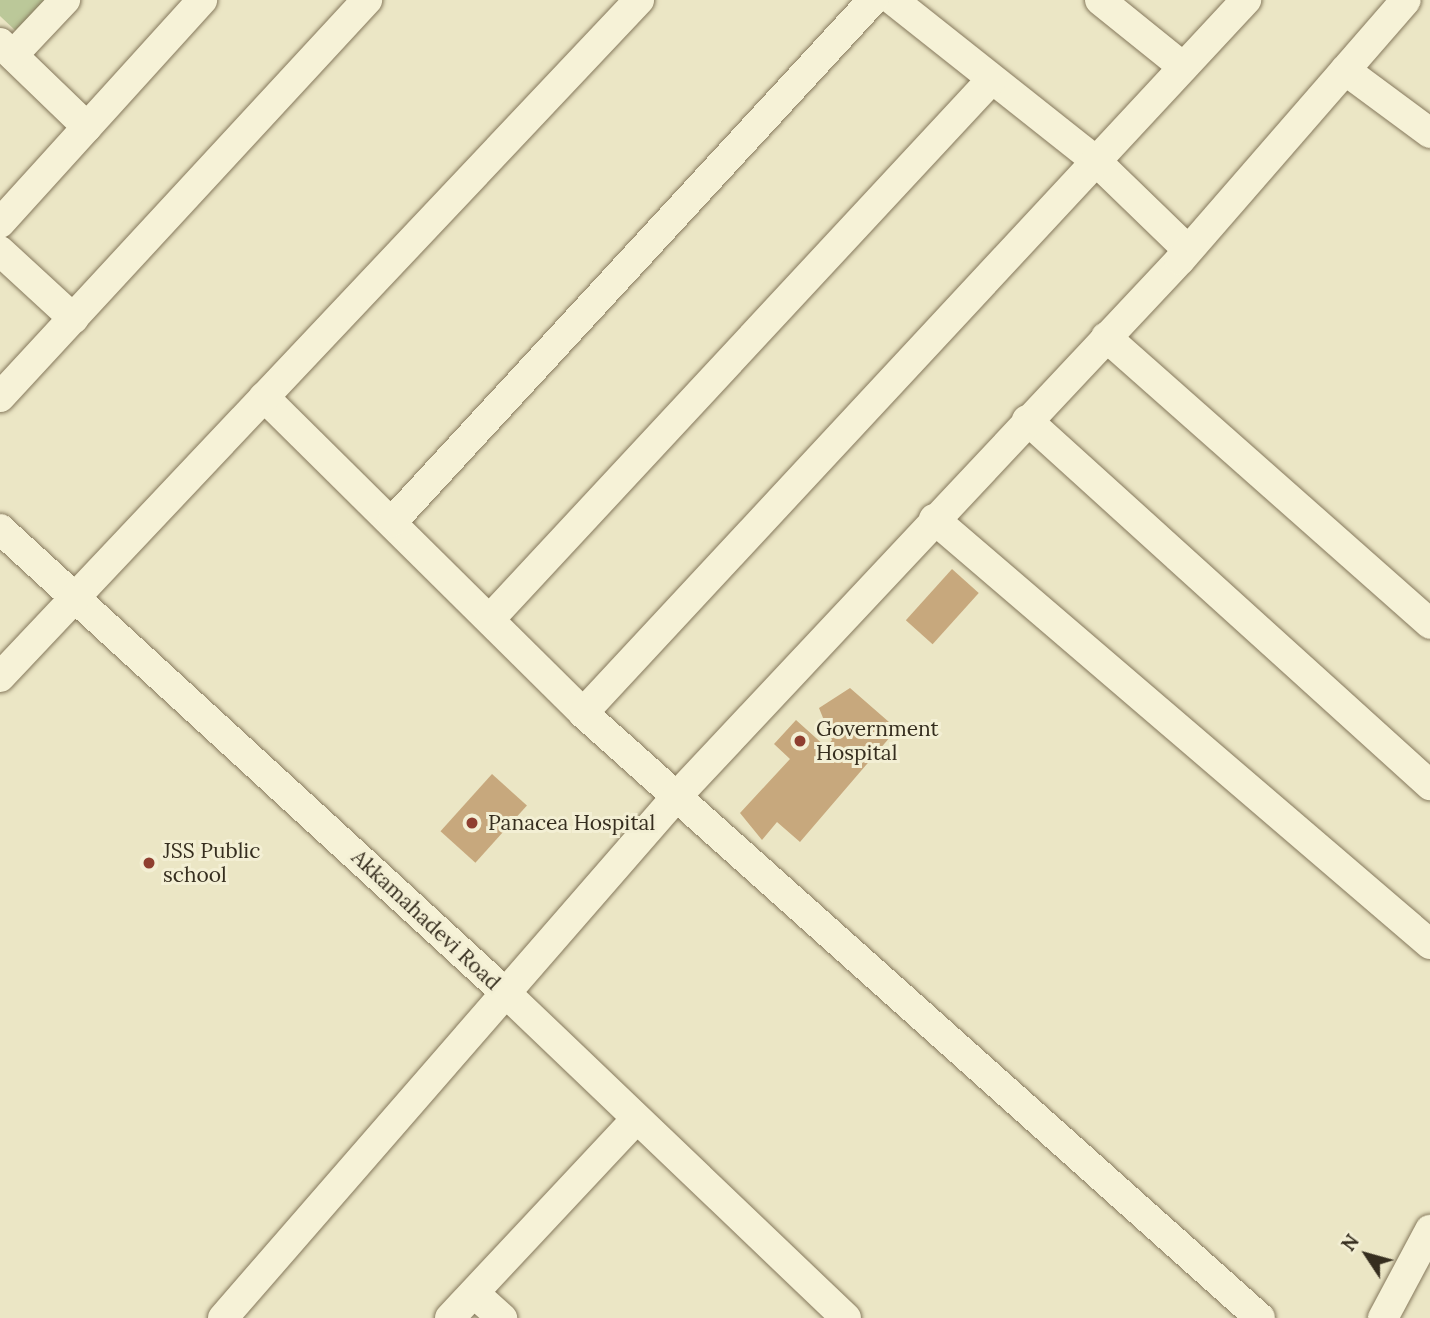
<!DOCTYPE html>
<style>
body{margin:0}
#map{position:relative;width:1430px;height:1318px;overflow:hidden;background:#ebe6c5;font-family:Lora,serif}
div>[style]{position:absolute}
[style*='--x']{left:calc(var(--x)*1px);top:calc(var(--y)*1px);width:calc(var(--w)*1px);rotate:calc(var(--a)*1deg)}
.green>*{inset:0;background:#bbc899}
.building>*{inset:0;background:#c7a87d;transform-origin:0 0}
.roads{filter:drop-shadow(0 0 2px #85785c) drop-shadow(0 0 2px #85785c)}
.minor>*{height:30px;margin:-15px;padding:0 15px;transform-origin:15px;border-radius:15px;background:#f6f2d7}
.dots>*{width:19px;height:19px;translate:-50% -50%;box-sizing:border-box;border:4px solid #f3efd4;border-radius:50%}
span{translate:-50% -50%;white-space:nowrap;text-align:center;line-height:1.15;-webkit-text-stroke:6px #f3efd4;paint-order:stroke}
.poi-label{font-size:21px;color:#362e1f}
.left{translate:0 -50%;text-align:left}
.street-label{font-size:21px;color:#362e1f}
.north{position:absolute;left:1332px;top:1220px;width:70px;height:70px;-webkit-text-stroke:5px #f3efd4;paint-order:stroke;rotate:306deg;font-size:19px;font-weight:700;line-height:28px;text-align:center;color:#362e1f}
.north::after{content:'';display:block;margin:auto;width:24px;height:32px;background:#362e1f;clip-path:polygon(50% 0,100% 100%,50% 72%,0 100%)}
</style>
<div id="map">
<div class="green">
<div style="clip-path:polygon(0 0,47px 0,17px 32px,0 16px)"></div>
</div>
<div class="building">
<div style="left:952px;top:569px;width:36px;height:69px;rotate:42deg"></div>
<div style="clip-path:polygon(850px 688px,897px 729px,800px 842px,777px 822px,762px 840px,740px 813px,790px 759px,774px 744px,796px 720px,826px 747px,832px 740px,819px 708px)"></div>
<div style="left:492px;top:774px;width:47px;height:77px;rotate:42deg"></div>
</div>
<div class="roads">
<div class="minor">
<div style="--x:893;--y:0;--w:259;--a:38.4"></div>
<div style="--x:1096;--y:161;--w:128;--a:44.1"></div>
<div style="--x:1100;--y:0;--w:107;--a:38.9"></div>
<div style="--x:0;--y:43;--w:121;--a:44"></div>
<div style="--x:13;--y:55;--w:76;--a:-46.6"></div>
<div style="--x:1345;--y:70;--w:106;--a:36.5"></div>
<div style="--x:0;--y:223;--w:301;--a:-47.8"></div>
<div style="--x:0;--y:251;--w:100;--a:42.6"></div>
<div style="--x:1106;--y:337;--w:433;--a:41.5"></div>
<div style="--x:0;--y:397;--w:541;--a:-47.25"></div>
<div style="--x:264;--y:397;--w:449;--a:44.7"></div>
<div style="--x:583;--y:713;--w:908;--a:41.79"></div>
<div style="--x:1027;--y:420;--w:544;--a:42.17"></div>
<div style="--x:934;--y:519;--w:653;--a:40.59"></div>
<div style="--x:392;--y:522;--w:710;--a:-47.34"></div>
<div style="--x:0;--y:529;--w:691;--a:42.54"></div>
<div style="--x:509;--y:996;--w:466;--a:43.7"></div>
<div style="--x:490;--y:619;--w:737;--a:-47.09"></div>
<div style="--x:0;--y:677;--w:931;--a:-46.65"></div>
<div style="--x:583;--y:713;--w:974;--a:-47.08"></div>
<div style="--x:474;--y:1293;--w:38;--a:42"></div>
<div style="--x:223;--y:1318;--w:692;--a:-48.99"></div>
<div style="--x:677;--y:796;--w:735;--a:-46.82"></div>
<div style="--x:1180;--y:260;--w:344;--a:-49"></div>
<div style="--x:450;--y:1318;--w:271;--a:-46.9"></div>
<div style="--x:1383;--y:1318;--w:100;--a:-61.9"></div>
</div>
</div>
<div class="dots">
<div style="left:800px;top:741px;background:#8f3f30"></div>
<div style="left:472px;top:823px;background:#8f3f30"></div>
<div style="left:149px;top:863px;background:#8f3f30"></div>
</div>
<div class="poi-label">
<span class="left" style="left:816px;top:741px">Government<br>Hospital</span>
<span class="left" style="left:488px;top:823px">Panacea Hospital</span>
<span class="left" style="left:163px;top:863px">JSS Public<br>school</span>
</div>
<div class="street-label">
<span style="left:426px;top:920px;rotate:43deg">Akkamahadevi Road</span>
</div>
<div class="north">N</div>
</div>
